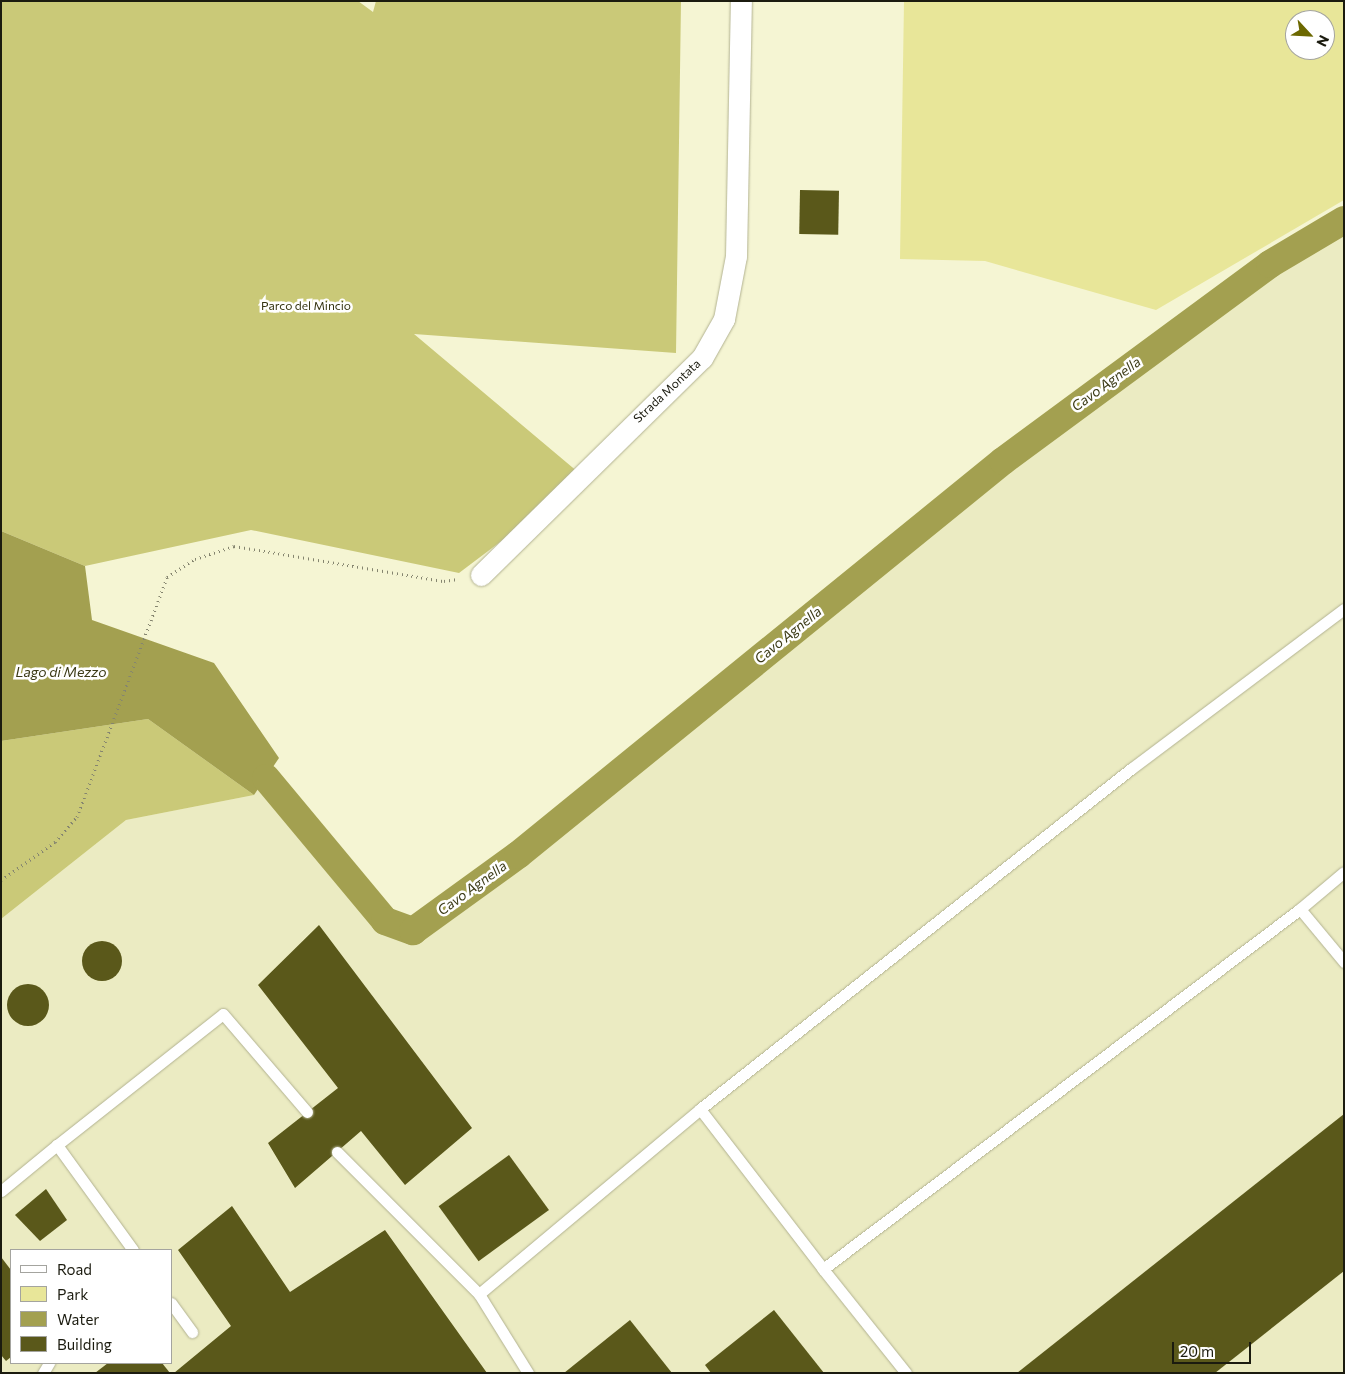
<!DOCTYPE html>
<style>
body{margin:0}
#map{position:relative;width:1345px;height:1374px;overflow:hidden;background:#f5f5d3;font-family:Commissioner,sans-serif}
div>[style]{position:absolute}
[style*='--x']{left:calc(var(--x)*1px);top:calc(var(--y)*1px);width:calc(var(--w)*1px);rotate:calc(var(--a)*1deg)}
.built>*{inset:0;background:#ebebc2}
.green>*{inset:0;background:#e8e699}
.forest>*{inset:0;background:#cac978}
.water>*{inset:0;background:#a3a050}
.canal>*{height:28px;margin:-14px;padding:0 14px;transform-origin:14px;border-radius:14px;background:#a3a050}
.building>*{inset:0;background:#5a581a;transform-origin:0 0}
.round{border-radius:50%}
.path>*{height:3px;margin-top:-1.5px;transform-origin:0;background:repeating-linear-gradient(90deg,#85856f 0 1px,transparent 0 5px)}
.roads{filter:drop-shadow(0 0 1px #b2b291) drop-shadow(0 0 1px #b2b291)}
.lane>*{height:11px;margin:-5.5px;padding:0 5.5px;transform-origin:5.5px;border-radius:5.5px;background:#fff}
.street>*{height:21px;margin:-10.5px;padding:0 10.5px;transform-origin:10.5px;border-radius:10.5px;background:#fff}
span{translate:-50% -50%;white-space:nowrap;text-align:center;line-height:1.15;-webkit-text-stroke:5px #fff;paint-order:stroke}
.park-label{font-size:12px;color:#353411}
.street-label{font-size:12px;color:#1b1b0f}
.water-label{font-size:14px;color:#3c3b17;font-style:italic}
.frame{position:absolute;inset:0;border:2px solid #1b1b0f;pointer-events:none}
.legend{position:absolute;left:10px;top:1249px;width:162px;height:115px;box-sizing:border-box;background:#fff;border:1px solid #a4a49f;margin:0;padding:6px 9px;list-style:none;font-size:15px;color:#1b1b0f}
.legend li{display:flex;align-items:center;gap:10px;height:25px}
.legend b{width:25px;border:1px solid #a4a49f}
.north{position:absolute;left:1285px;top:10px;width:50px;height:50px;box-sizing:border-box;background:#fff;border:1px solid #a4a49f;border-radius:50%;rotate:115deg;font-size:14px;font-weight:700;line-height:20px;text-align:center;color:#1b1b0f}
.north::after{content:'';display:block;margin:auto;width:18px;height:22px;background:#6c6801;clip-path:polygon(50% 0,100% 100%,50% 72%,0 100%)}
.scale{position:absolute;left:1172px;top:1342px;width:79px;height:22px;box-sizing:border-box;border:2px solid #1b1b0f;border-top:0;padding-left:6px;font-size:15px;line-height:18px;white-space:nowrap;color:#1b1b0f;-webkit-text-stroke:4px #fff;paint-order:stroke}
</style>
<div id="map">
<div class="built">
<div style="clip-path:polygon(evenodd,1344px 220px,1344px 1373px,1px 1373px,1px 919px,126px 820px,254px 795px,266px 778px,385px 921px,413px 930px,518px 855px,1003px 461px,1270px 264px,1344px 220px,11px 1250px,171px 1250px,171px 1363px,11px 1363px,11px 1250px)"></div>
</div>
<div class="green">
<div style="clip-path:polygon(evenodd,904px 1px,1344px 1px,1344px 200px,1156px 310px,985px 261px,900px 259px,904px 1px,1295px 20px,1325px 20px,1325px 50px,1295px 50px,1295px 20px)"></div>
</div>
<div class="forest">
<div style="clip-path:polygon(1px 1px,358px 1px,373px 12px,376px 1px,681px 1px,676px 353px,414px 334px,585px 478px,459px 573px,251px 530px,85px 566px,1px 531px)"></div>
<div style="clip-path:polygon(148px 719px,254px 795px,126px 820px,1px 919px,1px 741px)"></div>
</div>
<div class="water">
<div style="clip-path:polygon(1px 531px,85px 566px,92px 620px,214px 663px,279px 758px,254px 795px,148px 719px,1px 741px)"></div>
</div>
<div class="canal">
<div style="--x:266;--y:778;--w:186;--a:50.2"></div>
<div style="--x:385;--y:921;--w:30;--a:20"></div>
<div style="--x:413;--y:931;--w:130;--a:-35.9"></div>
<div style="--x:518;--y:855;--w:625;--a:-39.09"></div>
<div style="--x:1003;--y:461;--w:332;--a:-36.4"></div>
<div style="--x:1270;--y:264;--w:86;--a:-30.7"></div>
</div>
<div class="building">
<div style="left:800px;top:190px;width:39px;height:44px;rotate:1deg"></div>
<div style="clip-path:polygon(319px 925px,472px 1128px,405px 1185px,361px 1131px,295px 1188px,268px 1143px,338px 1088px,258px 985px)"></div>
<div class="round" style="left:82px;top:941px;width:40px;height:40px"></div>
<div class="round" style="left:7px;top:984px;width:42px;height:42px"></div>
<div style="clip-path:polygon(1344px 1114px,1344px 1271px,1215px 1373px,1017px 1373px)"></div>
<div style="left:509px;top:1155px;width:68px;height:87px;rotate:54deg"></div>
<div style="clip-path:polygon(46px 1189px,67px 1220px,40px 1241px,15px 1215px)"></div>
<div style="clip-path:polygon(232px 1206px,290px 1292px,385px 1230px,487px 1373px,174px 1373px,231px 1326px,178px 1250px)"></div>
<div style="clip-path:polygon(1px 1257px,11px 1270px,11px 1357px,6px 1361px,1px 1355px)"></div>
<div style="clip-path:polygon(774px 1310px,824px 1373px,711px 1373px,705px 1365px)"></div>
<div style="clip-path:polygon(630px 1320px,672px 1373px,564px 1373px)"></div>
<div style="clip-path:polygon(108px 1363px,162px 1363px,170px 1373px,95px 1373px)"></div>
</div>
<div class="path">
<div style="--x:1;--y:880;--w:66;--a:-35.1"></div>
<div style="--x:55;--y:842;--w:33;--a:-49"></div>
<div style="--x:77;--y:817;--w:256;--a:-69.4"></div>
<div style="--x:167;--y:577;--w:33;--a:-33"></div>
<div style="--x:195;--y:559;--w:41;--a:-18.4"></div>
<div style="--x:234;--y:546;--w:213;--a:9.5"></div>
<div style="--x:444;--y:581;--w:14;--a:-8"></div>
</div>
<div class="roads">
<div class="lane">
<div style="--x:1300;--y:909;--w:57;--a:-40.1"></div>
<div style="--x:700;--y:1109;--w:550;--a:-38.29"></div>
<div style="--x:1132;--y:768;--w:265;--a:-36.9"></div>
<div style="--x:337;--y:1152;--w:201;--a:45"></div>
<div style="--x:479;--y:1294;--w:288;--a:-39.9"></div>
<div style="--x:700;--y:1109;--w:202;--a:52.4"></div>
<div style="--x:823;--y:1269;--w:598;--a:-37.04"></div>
<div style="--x:1300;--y:909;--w:69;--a:50.3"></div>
<div style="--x:1;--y:1191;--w:72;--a:-39.4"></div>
<div style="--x:133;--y:1250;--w:130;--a:-125.9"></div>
<div style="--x:57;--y:1145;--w:211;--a:-38.3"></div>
<div style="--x:223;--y:1014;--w:129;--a:49.4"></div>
<div style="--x:823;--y:1269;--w:133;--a:51.4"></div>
<div style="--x:479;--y:1294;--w:93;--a:58.2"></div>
<div style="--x:171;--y:1303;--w:36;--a:54"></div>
<div style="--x:43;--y:1373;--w:12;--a:-59"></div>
</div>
<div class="street">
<div style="--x:481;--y:575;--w:310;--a:-44.5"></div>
<div style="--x:702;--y:358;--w:45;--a:-60.6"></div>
<div style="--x:724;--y:319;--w:64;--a:-79.2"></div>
<div style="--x:736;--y:256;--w:255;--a:-88.9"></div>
</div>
</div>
<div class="park-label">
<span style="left:306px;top:306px">Parco del Mincio</span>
</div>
<div class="street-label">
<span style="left:667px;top:391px;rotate:-43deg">Strada Montata</span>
</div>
<div class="water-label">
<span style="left:1106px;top:384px;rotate:-36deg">Cavo Agnella</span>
<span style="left:788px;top:635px;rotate:-39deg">Cavo Agnella</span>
<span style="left:61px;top:672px">Lago di Mezzo</span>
<span style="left:472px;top:888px;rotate:-36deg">Cavo Agnella</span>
</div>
<div class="frame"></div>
<ul class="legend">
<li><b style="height:6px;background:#fff"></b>Road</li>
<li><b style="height:14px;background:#e8e699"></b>Park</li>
<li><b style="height:14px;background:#a3a050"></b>Water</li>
<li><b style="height:14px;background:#5a581a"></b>Building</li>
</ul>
<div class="north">N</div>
<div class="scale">20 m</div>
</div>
